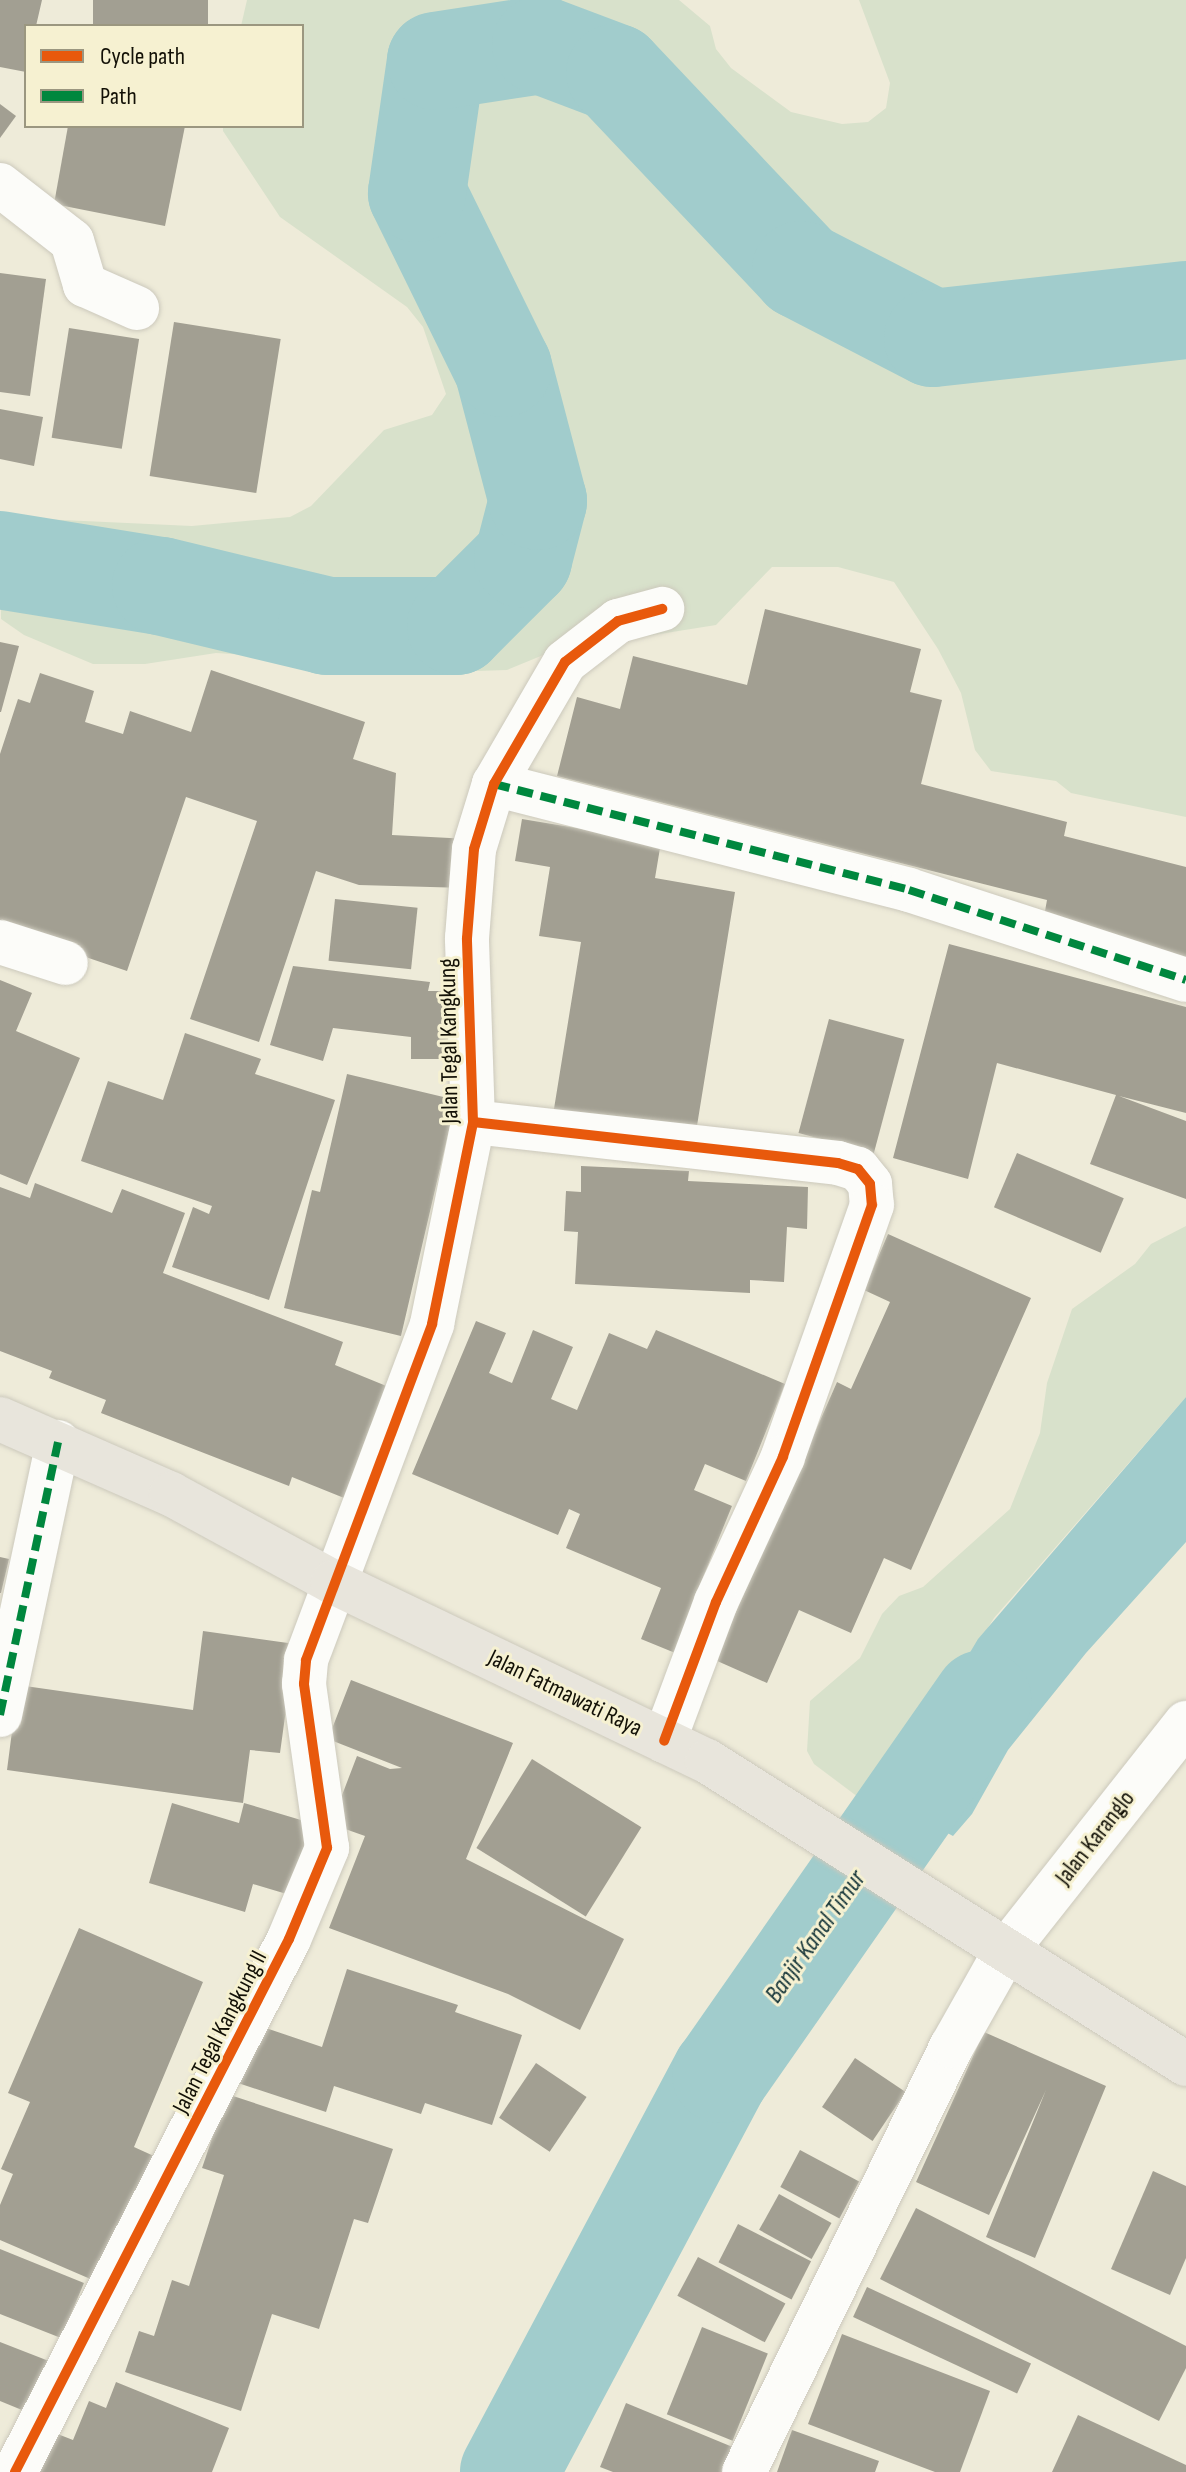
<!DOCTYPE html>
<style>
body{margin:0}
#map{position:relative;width:1186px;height:2472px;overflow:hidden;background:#eeebd9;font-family:"Sofia Sans Condensed",sans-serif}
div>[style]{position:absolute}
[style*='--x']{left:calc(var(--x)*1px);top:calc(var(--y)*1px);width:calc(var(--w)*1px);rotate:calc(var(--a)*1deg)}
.green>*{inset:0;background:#d8e1cb}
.water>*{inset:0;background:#a1cccc}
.river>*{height:98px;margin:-49px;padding:0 49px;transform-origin:49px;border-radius:49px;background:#a1cccc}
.building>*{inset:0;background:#a29f92;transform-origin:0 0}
.roads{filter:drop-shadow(0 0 2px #ccc9bc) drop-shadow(0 0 2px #ccc9bc)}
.minor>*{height:44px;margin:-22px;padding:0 22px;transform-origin:22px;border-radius:22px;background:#fcfcf9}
.major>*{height:44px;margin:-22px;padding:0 22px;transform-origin:22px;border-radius:22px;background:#e8e5dc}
.quiet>*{height:8px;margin-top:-4px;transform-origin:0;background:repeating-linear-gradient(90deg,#00873e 0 16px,transparent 0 24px)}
.cycleway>*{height:10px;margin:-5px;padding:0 5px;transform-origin:5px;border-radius:5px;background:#e8590c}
span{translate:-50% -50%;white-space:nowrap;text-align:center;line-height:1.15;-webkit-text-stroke:6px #f6f1d1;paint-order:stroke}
.street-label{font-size:24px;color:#121006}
.water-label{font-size:26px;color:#143438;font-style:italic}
.legend{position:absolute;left:24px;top:24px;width:280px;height:104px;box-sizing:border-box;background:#f6f1d1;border:2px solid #9b9780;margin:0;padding:10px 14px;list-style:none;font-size:24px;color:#121006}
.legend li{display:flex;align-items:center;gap:16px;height:40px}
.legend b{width:40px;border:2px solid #9b9780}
</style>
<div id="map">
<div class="green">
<div style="clip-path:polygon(247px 0,679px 0,710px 26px,716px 49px,731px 68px,791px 112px,842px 124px,868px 122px,886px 108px,890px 83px,859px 0,1186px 0,1186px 817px,1071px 793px,1056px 781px,991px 771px,975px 750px,961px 693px,938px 649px,894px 582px,838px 567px,772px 567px,716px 625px,553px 651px,507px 670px,354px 675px,278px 657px,216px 653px,145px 664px,93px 664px,24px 635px,1px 619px,0 534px,19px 518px,192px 526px,290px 517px,311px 506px,384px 430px,432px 415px,446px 394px,423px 327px,407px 307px,280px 217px,223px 131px,223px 126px,302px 126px,302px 26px,241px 26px)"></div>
<div style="clip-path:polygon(1186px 1226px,1186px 1397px,994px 1618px,897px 1775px,889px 1802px,870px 1806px,814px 1764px,807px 1751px,810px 1701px,860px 1658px,882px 1614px,899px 1596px,923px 1587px,1010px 1509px,1040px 1433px,1047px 1383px,1072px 1309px,1135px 1264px,1151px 1244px)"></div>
</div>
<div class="water">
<div style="clip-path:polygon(1186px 1397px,1186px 1542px,1086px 1653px,1008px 1750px,972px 1814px,953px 1836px,889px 1802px,897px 1775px,978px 1639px)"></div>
</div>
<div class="river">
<div style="--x:0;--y:560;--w:163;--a:9.2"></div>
<div style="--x:161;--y:586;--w:171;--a:13.5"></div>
<div style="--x:327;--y:626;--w:129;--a:0"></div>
<div style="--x:456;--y:626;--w:95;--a:-45"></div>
<div style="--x:523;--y:559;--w:60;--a:-75.5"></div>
<div style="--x:538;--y:501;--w:138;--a:-104.7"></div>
<div style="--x:503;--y:368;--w:195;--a:-116.2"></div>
<div style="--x:417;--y:193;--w:133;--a:-81.8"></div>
<div style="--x:436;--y:61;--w:106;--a:-8.7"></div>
<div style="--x:541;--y:45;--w:79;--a:20.7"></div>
<div style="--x:615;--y:73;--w:271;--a:46.6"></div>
<div style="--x:801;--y:270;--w:148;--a:27.3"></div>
<div style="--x:933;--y:338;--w:255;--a:-6.3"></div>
<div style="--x:509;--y:2472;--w:451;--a:-62"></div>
<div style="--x:721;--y:2074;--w:457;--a:-55.1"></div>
</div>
<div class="building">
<div style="clip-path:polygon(0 0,42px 0,36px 26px,26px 26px,26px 72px,0 67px)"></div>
<div style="left:93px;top:0;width:115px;height:26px"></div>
<div style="clip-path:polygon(0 104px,16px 116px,0 138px)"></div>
<div style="clip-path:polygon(68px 126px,185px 126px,165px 226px,54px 204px)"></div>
<div style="clip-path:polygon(0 273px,46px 279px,30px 396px,0 392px)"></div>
<div style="left:174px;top:322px;width:108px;height:156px;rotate:9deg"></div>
<div style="left:69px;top:328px;width:71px;height:111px;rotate:9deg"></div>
<div style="clip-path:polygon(0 409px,43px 417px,34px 466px,0 459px)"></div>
<div style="clip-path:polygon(765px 609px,921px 649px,910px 692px,942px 700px,921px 784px,1067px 822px,1064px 836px,1186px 867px,1186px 958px,1043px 922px,1047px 900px,557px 776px,577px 697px,620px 709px,633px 656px,747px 685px)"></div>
<div style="clip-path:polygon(0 642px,19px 646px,1px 712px,0 712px)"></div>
<div style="clip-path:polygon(211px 670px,365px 722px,353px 759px,396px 773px,392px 835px,469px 839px,466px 888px,359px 885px,316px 871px,259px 1042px,190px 1019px,257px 821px,186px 797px,127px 971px,0 928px,0 754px,18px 699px,30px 703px,40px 673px,94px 691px,85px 722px,123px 734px,130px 711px,191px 732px)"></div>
<div style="clip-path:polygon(522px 819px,661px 842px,655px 878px,735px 892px,695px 1138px,553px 1115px,581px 942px,539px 936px,550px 867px,515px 861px)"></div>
<div style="left:335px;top:899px;width:83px;height:62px;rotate:6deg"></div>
<div style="clip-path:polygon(949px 944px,1186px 1007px,1186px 1113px,1119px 1096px,1186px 1121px,1186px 1199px,1090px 1164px,1116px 1095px,997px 1063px,968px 1179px,893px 1158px)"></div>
<div style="clip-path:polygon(293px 966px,430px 982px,428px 991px,464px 991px,464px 1059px,411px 1059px,411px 1037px,333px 1028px,323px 1061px,270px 1045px)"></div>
<div style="clip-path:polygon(0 980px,32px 993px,16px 1031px,80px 1058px,27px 1185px,0 1174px)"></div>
<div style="left:829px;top:1019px;width:78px;height:118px;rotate:15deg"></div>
<div style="clip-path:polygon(185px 1033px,261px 1059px,255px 1074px,335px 1100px,269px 1300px,172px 1267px,193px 1207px,209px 1214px,212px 1206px,81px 1161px,108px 1081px,163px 1100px)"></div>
<div style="clip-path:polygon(347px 1074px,456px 1100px,401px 1336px,284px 1308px,312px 1190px,320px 1192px)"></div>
<div style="left:1017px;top:1153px;width:116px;height:59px;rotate:23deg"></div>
<div style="clip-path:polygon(581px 1166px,689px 1171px,688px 1181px,808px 1187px,807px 1229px,787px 1227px,784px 1282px,750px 1280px,750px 1293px,575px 1284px,578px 1232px,564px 1231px,566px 1191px,581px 1192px)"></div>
<div style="clip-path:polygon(35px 1183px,112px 1213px,122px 1189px,185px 1213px,163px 1273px,343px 1342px,335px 1365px,401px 1392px,359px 1504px,292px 1477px,289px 1486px,101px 1413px,106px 1400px,49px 1378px,52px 1371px,0 1351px,0 1187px,30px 1198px)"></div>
<div style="clip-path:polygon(888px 1234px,1031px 1298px,911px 1570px,884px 1558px,851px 1633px,799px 1610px,767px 1683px,715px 1660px,837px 1382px,851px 1389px,890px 1302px,864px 1290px)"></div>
<div style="clip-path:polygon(476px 1321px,506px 1333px,489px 1373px,512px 1383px,533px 1330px,573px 1347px,551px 1399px,577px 1410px,609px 1333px,647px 1349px,656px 1330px,785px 1384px,746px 1481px,705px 1464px,694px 1490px,732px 1506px,693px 1602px,685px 1657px,641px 1639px,661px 1588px,566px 1548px,580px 1514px,569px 1509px,558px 1535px,412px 1474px)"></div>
<div style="clip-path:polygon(0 1557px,9px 1559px,1px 1593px,0 1593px)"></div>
<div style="clip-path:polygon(203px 1631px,295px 1644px,280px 1753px,250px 1750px,243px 1803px,7px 1770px,18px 1685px,193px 1710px)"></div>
<div style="clip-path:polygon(351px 1680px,513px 1743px,466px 1859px,624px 1939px,580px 2030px,508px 1994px,329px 1928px,365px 1836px,331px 1824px,357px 1756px,390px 1769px,402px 1768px,328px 1739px)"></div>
<div style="left:532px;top:1759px;width:129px;height:105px;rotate:32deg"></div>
<div style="clip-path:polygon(172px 1803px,239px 1823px,244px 1803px,321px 1826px,300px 1898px,253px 1884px,245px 1912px,149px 1883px)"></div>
<div style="clip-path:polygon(79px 1928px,203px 1982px,134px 2147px,156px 2157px,102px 2284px,0 2240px,0 2205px,13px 2174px,1px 2169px,30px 2102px,8px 2093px)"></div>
<div style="clip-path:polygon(347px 1969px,458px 2005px,455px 2012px,522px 2035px,492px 2125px,425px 2103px,421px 2114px,334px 2086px,326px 2112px,238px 2083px,257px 2025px,322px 2047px)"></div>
<div style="clip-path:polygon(984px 2032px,1106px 2086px,1035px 2258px,986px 2237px,1046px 2090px,989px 2215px,916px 2182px)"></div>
<div style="left:855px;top:2058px;width:61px;height:59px;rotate:34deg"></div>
<div style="left:536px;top:2063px;width:61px;height:66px;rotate:34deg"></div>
<div style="clip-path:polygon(227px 2094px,393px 2149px,368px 2223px,354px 2219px,319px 2329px,272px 2314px,241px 2411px,125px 2372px,139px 2331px,154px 2336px,172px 2280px,189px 2286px,224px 2175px,202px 2168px)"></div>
<div style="left:800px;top:2150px;width:67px;height:42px;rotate:28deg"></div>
<div style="clip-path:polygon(1153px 2171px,1186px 2186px,1186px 2258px,1170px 2295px,1111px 2269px)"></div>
<div style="left:779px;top:2194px;width:60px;height:41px;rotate:29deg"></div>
<div style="clip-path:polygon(916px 2208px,1186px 2346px,1186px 2368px,1159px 2421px,880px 2279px)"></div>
<div style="left:738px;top:2224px;width:82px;height:43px;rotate:27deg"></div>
<div style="clip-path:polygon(0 2249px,84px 2283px,61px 2338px,0 2314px)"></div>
<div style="left:698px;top:2257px;width:99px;height:44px;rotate:28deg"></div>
<div style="left:867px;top:2287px;width:181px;height:33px;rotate:25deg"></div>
<div style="left:702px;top:2327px;width:71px;height:94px;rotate:22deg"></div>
<div style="clip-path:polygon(842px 2334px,990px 2391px,960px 2472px,935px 2472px,808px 2424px)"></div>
<div style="clip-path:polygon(0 2342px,59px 2365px,39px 2417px,0 2401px)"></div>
<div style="clip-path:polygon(116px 2382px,229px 2428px,212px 2472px,40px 2472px,55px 2433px,73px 2440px,89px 2401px,106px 2408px)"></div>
<div style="clip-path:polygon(626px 2403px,735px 2448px,726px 2472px,613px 2472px,600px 2467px)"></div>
<div style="clip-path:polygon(1078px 2415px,1186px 2465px,1186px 2472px,1052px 2472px)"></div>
<div style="clip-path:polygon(792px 2430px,879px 2461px,875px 2472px,777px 2472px)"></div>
</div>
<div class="roads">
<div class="minor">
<div style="--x:0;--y:185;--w:91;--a:37.9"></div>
<div style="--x:72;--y:241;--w:46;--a:73.5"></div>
<div style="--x:85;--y:285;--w:57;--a:23.9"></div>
<div style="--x:494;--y:784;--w:428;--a:14.3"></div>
<div style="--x:909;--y:890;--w:291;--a:18"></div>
<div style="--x:0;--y:942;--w:69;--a:17.7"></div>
<div style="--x:473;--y:1122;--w:367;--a:6.4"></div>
<div style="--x:838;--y:1163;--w:21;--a:17"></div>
<div style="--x:858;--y:1169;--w:19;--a:51"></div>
<div style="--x:870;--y:1184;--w:21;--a:85"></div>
<div style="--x:872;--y:1205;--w:267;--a:109.5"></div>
<div style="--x:783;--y:1457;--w:160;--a:114.8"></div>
<div style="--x:716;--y:1602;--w:148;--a:110.5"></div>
<div style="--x:0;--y:1715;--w:279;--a:-78"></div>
<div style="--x:15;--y:2472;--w:599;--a:-62.79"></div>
<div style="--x:289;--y:1939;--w:99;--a:-67.3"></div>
<div style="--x:327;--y:1848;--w:166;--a:-98"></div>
<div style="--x:304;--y:1684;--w:24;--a:-85"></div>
<div style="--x:306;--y:1660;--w:359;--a:-69.4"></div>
<div style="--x:432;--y:1324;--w:206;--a:-78.5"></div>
<div style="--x:473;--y:1122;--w:184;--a:-91.9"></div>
<div style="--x:467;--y:938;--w:89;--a:-85.5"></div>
<div style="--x:474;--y:849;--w:68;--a:-72.9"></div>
<div style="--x:494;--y:784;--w:141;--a:-59.8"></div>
<div style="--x:565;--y:662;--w:67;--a:-37.7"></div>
<div style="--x:618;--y:621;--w:46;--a:-15.3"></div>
<div style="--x:744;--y:2472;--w:474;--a:-64"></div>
<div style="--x:952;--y:2046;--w:108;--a:-60.6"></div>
<div style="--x:1005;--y:1952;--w:292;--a:-51.7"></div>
</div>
<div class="major">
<div style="--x:0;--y:1419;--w:187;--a:23.7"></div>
<div style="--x:171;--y:1494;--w:184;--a:28.5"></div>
<div style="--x:333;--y:1582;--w:415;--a:25.6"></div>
<div style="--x:707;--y:1761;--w:567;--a:32.32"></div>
</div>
</div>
<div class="quiet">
<div style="--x:494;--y:784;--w:428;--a:14.3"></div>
<div style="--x:909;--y:890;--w:291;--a:18"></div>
<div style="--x:0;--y:1715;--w:279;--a:-78"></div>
</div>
<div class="cycleway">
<div style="--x:473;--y:1122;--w:367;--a:6.4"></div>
<div style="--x:838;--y:1163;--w:21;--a:17"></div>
<div style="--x:858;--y:1169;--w:19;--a:51"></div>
<div style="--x:870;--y:1184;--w:21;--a:85"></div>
<div style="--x:872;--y:1205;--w:267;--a:109.5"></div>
<div style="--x:783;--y:1457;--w:160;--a:114.8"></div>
<div style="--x:716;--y:1602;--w:148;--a:110.5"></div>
<div style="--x:15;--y:2472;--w:599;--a:-62.79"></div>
<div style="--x:289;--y:1939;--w:99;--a:-67.3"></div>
<div style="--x:327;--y:1848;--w:166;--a:-98"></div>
<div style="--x:304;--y:1684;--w:24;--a:-85"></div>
<div style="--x:306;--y:1660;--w:359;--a:-69.4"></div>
<div style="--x:432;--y:1324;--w:206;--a:-78.5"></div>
<div style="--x:473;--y:1122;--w:184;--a:-91.9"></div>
<div style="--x:467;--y:938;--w:89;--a:-85.5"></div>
<div style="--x:474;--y:849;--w:68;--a:-72.9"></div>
<div style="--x:494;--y:784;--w:141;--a:-59.8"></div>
<div style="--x:565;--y:662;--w:67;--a:-37.7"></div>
<div style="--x:618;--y:621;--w:46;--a:-15.3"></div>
</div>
<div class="street-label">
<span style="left:449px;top:1041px;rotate:-91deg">Jalan Tegal Kangkung</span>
<span style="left:565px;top:1693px;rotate:26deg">Jalan Fatmawati Raya</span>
<span style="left:1095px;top:1838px;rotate:-52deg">Jalan Karanglo</span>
<span style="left:220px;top:2032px;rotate:-63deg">Jalan Tegal Kangkung II</span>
</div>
<div class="water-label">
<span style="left:816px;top:1937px;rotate:-55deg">Banjir Kanal Timur</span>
</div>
<ul class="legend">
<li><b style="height:10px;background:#e8590c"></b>Cycle path</li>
<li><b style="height:10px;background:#00873e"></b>Path</li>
</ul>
</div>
